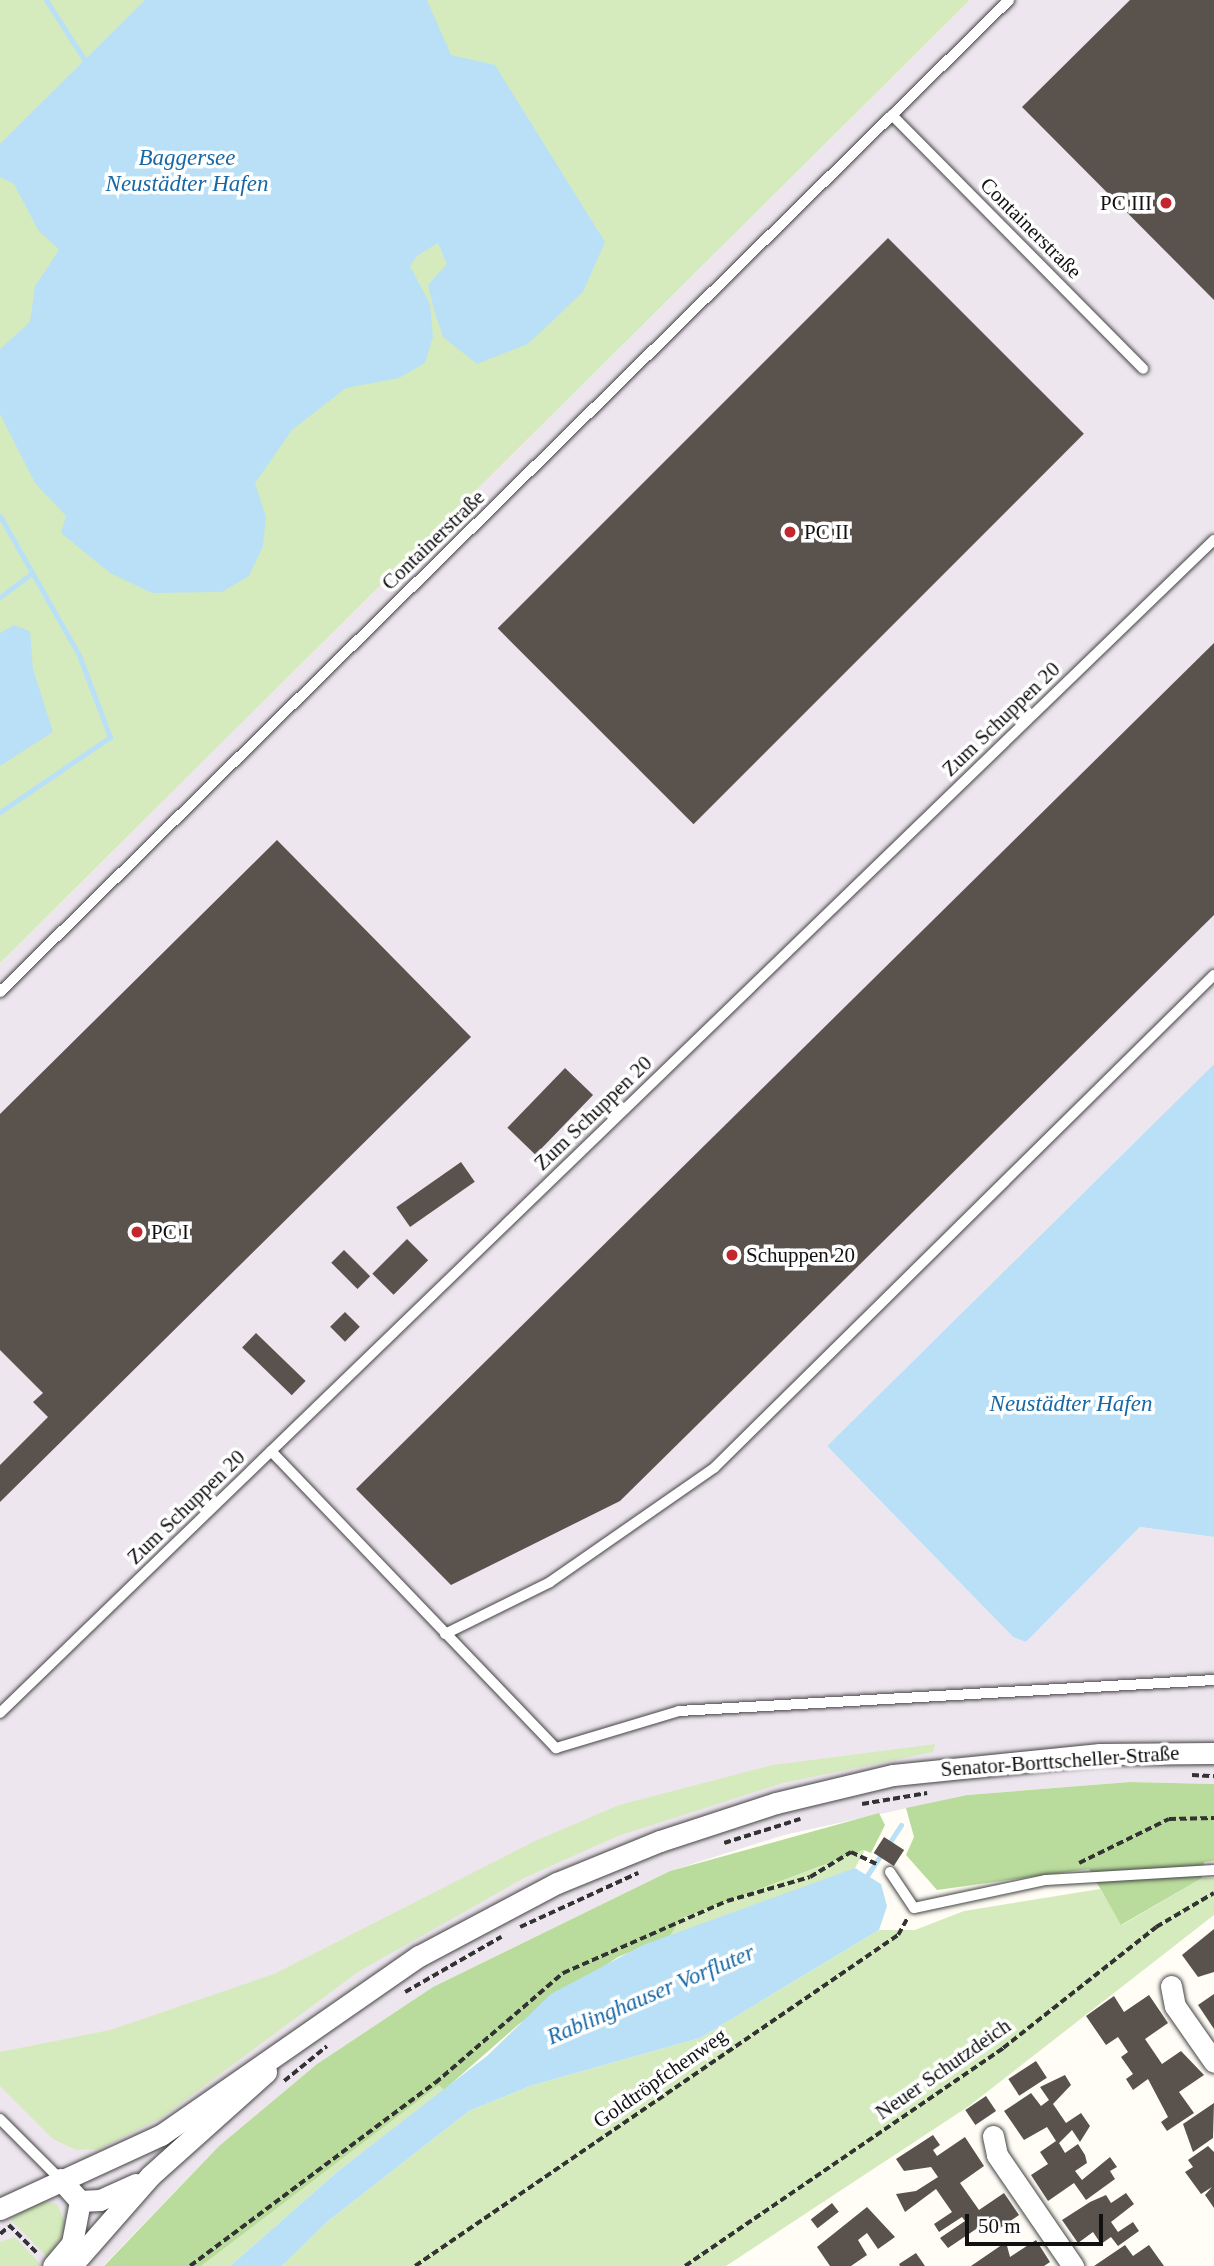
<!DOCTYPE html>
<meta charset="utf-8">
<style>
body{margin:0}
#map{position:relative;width:1214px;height:2266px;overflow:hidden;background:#fffdf5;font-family:Georgia,serif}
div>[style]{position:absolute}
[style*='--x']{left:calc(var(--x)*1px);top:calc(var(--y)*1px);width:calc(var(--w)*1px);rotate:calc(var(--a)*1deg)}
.industrial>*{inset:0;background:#eee6ef}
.green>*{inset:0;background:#d5ebbd}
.forest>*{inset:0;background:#b9dc9c}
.water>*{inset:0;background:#b9e0f7}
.stream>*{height:5px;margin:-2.5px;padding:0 2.5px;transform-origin:2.5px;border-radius:2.5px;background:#b9e0f7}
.building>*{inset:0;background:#5a524d;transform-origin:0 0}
.path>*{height:3.5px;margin-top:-1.75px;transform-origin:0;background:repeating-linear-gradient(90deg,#333 0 7px,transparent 0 10.5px)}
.roads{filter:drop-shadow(0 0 2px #444) drop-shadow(0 0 2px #444)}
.service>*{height:10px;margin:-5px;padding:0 5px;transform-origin:5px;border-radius:5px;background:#fff}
.minor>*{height:21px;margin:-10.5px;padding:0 10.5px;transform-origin:10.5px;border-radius:10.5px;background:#fff}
.dots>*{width:19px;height:19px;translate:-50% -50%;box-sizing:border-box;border:4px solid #fff;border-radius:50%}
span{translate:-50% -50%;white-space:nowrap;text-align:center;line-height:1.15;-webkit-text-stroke:7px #fff;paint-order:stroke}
.poi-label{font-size:21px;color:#111}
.right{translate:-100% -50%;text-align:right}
.left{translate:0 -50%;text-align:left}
.street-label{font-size:21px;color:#111}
.water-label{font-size:23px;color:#1768a6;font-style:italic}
.scale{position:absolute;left:965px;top:2214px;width:138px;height:32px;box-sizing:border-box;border:4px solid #111;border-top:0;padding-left:9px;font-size:21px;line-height:24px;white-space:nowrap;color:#111;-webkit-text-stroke:5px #fff;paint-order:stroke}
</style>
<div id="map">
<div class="industrial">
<div style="clip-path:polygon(970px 0,1214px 0,1214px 1064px,827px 1446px,1013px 1637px,1026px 1642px,1140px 1527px,1214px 1537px,1214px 1784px,1130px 1782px,967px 1795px,784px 1835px,670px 1871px,433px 1987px,317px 2064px,219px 2146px,103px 2266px,0 2266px,0 963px)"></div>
</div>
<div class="green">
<div style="clip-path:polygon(0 0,970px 0,0 963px)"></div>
<div style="clip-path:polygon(935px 1744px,933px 1752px,783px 1783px,618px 1836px,524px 1878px,358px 1972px,161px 2118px,99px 2149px,76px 2150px,53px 2139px,0 2086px,0 2052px,110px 2030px,274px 1974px,535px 1841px,619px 1805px,773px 1765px)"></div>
<div style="clip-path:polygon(865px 1850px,855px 1868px,833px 1879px,670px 1936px,681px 1918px)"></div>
<div style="clip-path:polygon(1202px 1878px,1214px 1878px,1214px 1915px,969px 2106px,726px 2266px,282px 2266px,327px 2222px,469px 2111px,533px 2085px,700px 2038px,879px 1930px,915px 1930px,964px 1911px,1100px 1889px,1122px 1925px)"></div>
<div style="clip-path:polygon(440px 2084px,444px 2090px,338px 2171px,230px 2266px,201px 2266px)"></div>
<div style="clip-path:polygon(42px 2201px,57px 2204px,67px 2227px,48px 2258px,10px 2219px)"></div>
<div style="clip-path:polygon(15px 2237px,42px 2266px,0 2266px,0 2242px)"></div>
</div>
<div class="forest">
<div style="clip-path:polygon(1130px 1782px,1214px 1784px,1214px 1861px,1204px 1862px,1202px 1878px,1121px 1925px,1089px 1869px,937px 1890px,906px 1855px,914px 1837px,906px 1808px,967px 1795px)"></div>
<div style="clip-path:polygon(879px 1813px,885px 1825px,871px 1853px,864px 1850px,681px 1918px,670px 1936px,618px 1957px,519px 2024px,444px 2090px,439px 2085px,201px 2266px,104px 2266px,219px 2146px,317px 2064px,433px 1987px,670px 1871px)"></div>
</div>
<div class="water">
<div style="clip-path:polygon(145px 0,427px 0,451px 55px,495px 65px,605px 242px,583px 292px,528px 344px,477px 364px,443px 337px,434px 310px,428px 285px,447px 264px,438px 243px,417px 256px,410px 266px,430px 304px,433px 337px,425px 363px,399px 378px,346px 388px,292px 430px,255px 483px,266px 517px,263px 546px,249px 576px,222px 592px,152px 593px,110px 573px,61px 533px,66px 516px,35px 483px,0 414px,0 349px,30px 322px,35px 286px,59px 250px,38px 230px,14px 184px,0 177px,0 144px)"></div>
<div style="clip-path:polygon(14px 625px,30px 631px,33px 669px,53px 732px,0 766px,0 633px)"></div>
<div style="clip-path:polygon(1214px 1064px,1214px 1537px,1140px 1527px,1026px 1642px,1013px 1637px,827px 1446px)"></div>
<div style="clip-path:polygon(855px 1868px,881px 1884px,887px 1906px,879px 1930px,700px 2038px,533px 2085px,469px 2111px,327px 2222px,282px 2266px,230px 2266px,338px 2171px,487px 2056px,551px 1994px,643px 1945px)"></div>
</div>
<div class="stream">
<div style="--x:46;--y:0;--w:70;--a:57.2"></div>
<div style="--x:0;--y:516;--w:160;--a:60.4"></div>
<div style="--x:79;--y:655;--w:88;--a:69.3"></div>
<div style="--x:110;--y:737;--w:133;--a:145.7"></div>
<div style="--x:0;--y:597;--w:40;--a:-37"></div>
<div style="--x:888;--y:1845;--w:24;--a:-57"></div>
<div style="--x:864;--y:1880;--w:32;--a:-56"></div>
</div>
<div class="building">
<div style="clip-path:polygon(1130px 0,1214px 0,1214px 300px,1022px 107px)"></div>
<div style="left:888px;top:238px;width:277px;height:552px;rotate:45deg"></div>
<div style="clip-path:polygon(1214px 643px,1214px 915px,620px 1501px,451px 1585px,356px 1489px)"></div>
<div style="clip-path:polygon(277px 840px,471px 1037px,0 1502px,0 1465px,48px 1417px,33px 1402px,43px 1393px,0 1350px,0 1114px)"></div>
<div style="left:565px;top:1068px;width:39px;height:83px;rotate:44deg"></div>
<div style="left:461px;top:1162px;width:24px;height:79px;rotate:55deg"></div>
<div style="left:407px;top:1239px;width:30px;height:49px;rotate:45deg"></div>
<div style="left:344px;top:1250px;width:37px;height:18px;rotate:45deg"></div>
<div style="left:345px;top:1312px;width:21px;height:21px;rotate:45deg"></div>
<div style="left:256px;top:1333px;width:69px;height:20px;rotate:44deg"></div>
<div style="left:884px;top:1837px;width:24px;height:19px;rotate:33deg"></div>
<div style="clip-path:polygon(1214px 1929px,1214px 1972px,1198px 1977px,1182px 1955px)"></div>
<div style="clip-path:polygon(1214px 1994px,1214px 2029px,1198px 2005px)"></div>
<div style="clip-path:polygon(1149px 1995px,1168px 2023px,1145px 2039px,1162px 2064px,1181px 2051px,1204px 2075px,1179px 2092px,1194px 2113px,1167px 2131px,1161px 2122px,1168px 2117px,1148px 2079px,1133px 2090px,1126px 2079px,1133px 2074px,1121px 2057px,1128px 2052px,1118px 2037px,1106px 2045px,1086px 2016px,1114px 1996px,1124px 2012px)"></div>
<div style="left:1036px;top:2061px;width:20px;height:33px;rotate:57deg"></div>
<div style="clip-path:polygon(1065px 2075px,1071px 2085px,1053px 2104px,1066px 2123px,1081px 2113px,1090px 2126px,1080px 2142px,1072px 2130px,1059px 2143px,1065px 2153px,1078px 2144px,1085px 2155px,1087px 2163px,1075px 2171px,1082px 2180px,1110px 2157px,1117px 2167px,1110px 2171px,1115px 2179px,1086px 2200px,1074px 2183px,1048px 2201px,1031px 2175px,1048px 2164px,1040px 2152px,1056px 2141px,1047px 2127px,1024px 2140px,1004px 2111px,1031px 2093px,1041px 2106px,1049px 2100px,1040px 2087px)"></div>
<div style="left:986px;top:2096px;width:18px;height:25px;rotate:56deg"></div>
<div style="clip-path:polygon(1214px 2103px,1213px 2138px,1193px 2152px,1183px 2124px)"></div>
<div style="clip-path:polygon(933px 2135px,940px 2145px,933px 2150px,937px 2156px,965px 2137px,984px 2166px,960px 2183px,979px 2210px,1004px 2193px,1019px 2215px,991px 2234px,985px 2223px,948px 2248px,940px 2238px,965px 2221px,962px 2217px,939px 2232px,934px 2224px,952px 2212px,936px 2189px,905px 2212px,896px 2194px,916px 2191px,938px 2177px,931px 2167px,904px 2171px,896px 2159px)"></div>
<div style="clip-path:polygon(1208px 2146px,1214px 2152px,1214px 2208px,1205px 2195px,1212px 2187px,1201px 2194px,1185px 2172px,1193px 2167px,1188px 2160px)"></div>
<div style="clip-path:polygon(1126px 2193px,1134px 2204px,1111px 2222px,1118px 2232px,1133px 2222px,1139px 2231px,1118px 2246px,1111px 2237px,1101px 2244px,1093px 2232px,1078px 2243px,1062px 2220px,1090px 2202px,1106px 2195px,1111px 2203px)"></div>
<div style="left:832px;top:2203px;width:11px;height:27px;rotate:52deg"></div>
<div style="clip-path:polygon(867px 2207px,895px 2237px,878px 2249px,867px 2233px,858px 2240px,867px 2255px,851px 2266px,830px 2266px,817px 2247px)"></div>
<div style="clip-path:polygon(1036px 2240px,1050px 2262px,1044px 2266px,971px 2266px,1006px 2242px,1010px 2257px)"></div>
<div style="clip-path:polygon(1125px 2245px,1133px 2256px,1149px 2245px,1164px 2266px,1094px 2266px)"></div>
<div style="clip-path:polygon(916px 2253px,925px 2266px,900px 2266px,899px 2264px)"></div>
</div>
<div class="path">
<div style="--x:1192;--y:1775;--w:22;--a:3"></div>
<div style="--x:862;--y:1804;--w:66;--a:-9.6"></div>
<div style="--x:724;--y:1843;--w:80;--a:-17.5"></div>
<div style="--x:1079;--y:1863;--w:100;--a:-26.1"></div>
<div style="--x:1169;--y:1819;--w:45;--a:-1.3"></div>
<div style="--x:520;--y:1927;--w:130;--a:-24.6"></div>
<div style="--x:405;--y:1992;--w:111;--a:-29.8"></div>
<div style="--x:284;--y:2081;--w:55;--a:-39.1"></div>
<div style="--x:9;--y:2225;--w:41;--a:45"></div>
<div style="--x:0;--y:2234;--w:11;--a:-41"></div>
<div style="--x:190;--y:2266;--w:306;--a:-36.8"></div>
<div style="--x:435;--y:2083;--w:169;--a:-40.7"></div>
<div style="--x:563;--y:1973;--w:179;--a:-23.7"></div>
<div style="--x:727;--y:1901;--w:86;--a:-16.1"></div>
<div style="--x:810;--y:1877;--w:48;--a:-31.4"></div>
<div style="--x:851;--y:1852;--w:31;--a:25"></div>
<div style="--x:415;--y:2266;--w:586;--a:-34.42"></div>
<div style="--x:898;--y:1935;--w:18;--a:-61"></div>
<div style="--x:685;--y:2266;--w:386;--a:-34.4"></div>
<div style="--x:1003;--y:2048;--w:195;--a:-38.3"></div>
<div style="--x:1156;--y:1927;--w:67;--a:-30.4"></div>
</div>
<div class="roads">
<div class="service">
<div style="--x:892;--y:115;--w:357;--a:45.3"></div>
<div style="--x:0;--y:992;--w:1415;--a:-44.51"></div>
<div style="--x:271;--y:1451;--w:412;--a:46.2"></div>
<div style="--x:556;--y:1748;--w:128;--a:-16.7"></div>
<div style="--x:679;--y:1711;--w:536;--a:-3.32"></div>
<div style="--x:445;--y:1634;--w:117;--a:-26.3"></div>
<div style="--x:550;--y:1582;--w:200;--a:-34.8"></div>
<div style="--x:714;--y:1468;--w:702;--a:-44.6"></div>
<div style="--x:0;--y:1713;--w:1688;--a:-44.02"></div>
<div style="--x:890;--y:1872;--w:43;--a:56.3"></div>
<div style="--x:914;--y:1908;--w:135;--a:-12"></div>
<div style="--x:1046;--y:1880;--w:168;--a:-3.4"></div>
<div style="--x:0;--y:2119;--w:85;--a:45"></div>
</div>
<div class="minor">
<div style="--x:1171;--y:1986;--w:20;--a:79"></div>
<div style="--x:1175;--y:2006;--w:68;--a:55.1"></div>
<div style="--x:993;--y:2136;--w:19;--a:78"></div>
<div style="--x:997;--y:2155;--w:135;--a:55.6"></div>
<div style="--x:60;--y:2179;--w:30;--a:48"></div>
<div style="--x:80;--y:2201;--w:20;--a:-3"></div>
<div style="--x:100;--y:2200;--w:39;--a:-24"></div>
<div style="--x:0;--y:2209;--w:177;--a:-24.7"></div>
<div style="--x:161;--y:2135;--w:314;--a:-34.8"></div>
<div style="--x:419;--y:1956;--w:156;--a:-27.9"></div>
<div style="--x:557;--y:1883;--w:111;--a:-22.2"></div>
<div style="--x:660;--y:1841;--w:122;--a:-18.1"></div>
<div style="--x:776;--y:1803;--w:120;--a:-13.5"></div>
<div style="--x:893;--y:1775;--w:208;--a:-5.8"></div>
<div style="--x:1100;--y:1754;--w:114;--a:-0.5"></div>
<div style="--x:53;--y:2266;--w:30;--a:-50"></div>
<div style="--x:72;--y:2243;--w:43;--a:-79.2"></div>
<div style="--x:71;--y:2266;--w:120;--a:-48.7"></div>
<div style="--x:150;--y:2176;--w:156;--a:-41.9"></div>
</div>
</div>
<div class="dots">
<div style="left:1166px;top:203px;background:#c4262e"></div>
<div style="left:790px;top:532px;background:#c4262e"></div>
<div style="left:137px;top:1232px;background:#c4262e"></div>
<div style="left:732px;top:1255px;background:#c4262e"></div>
</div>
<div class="poi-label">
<span class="right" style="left:1152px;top:203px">PC III</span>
<span class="left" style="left:804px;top:532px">PC II</span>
<span class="left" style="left:151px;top:1232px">PC I</span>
<span class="left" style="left:746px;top:1255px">Schuppen 20</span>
</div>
<div class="street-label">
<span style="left:1031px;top:228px;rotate:45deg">Containerstraße</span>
<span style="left:433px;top:540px;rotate:-44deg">Containerstraße</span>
<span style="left:1001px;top:719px;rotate:-44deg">Zum Schuppen 20</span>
<span style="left:593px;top:1113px;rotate:-44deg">Zum Schuppen 20</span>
<span style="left:186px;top:1507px;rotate:-44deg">Zum Schuppen 20</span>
<span style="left:1060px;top:1761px;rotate:-4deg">Senator-Borttscheller-Straße</span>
<span style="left:943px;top:2069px;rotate:-35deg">Neuer Schutzdeich</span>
<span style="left:660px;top:2078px;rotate:-35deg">Goldtröpfchenweg</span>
</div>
<div class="water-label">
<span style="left:187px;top:171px">Baggersee<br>Neustädter Hafen</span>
<span style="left:1071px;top:1404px">Neustädter Hafen</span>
<span style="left:651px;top:1995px;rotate:-23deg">Rablinghauser Vorfluter</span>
</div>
<div class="scale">50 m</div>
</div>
